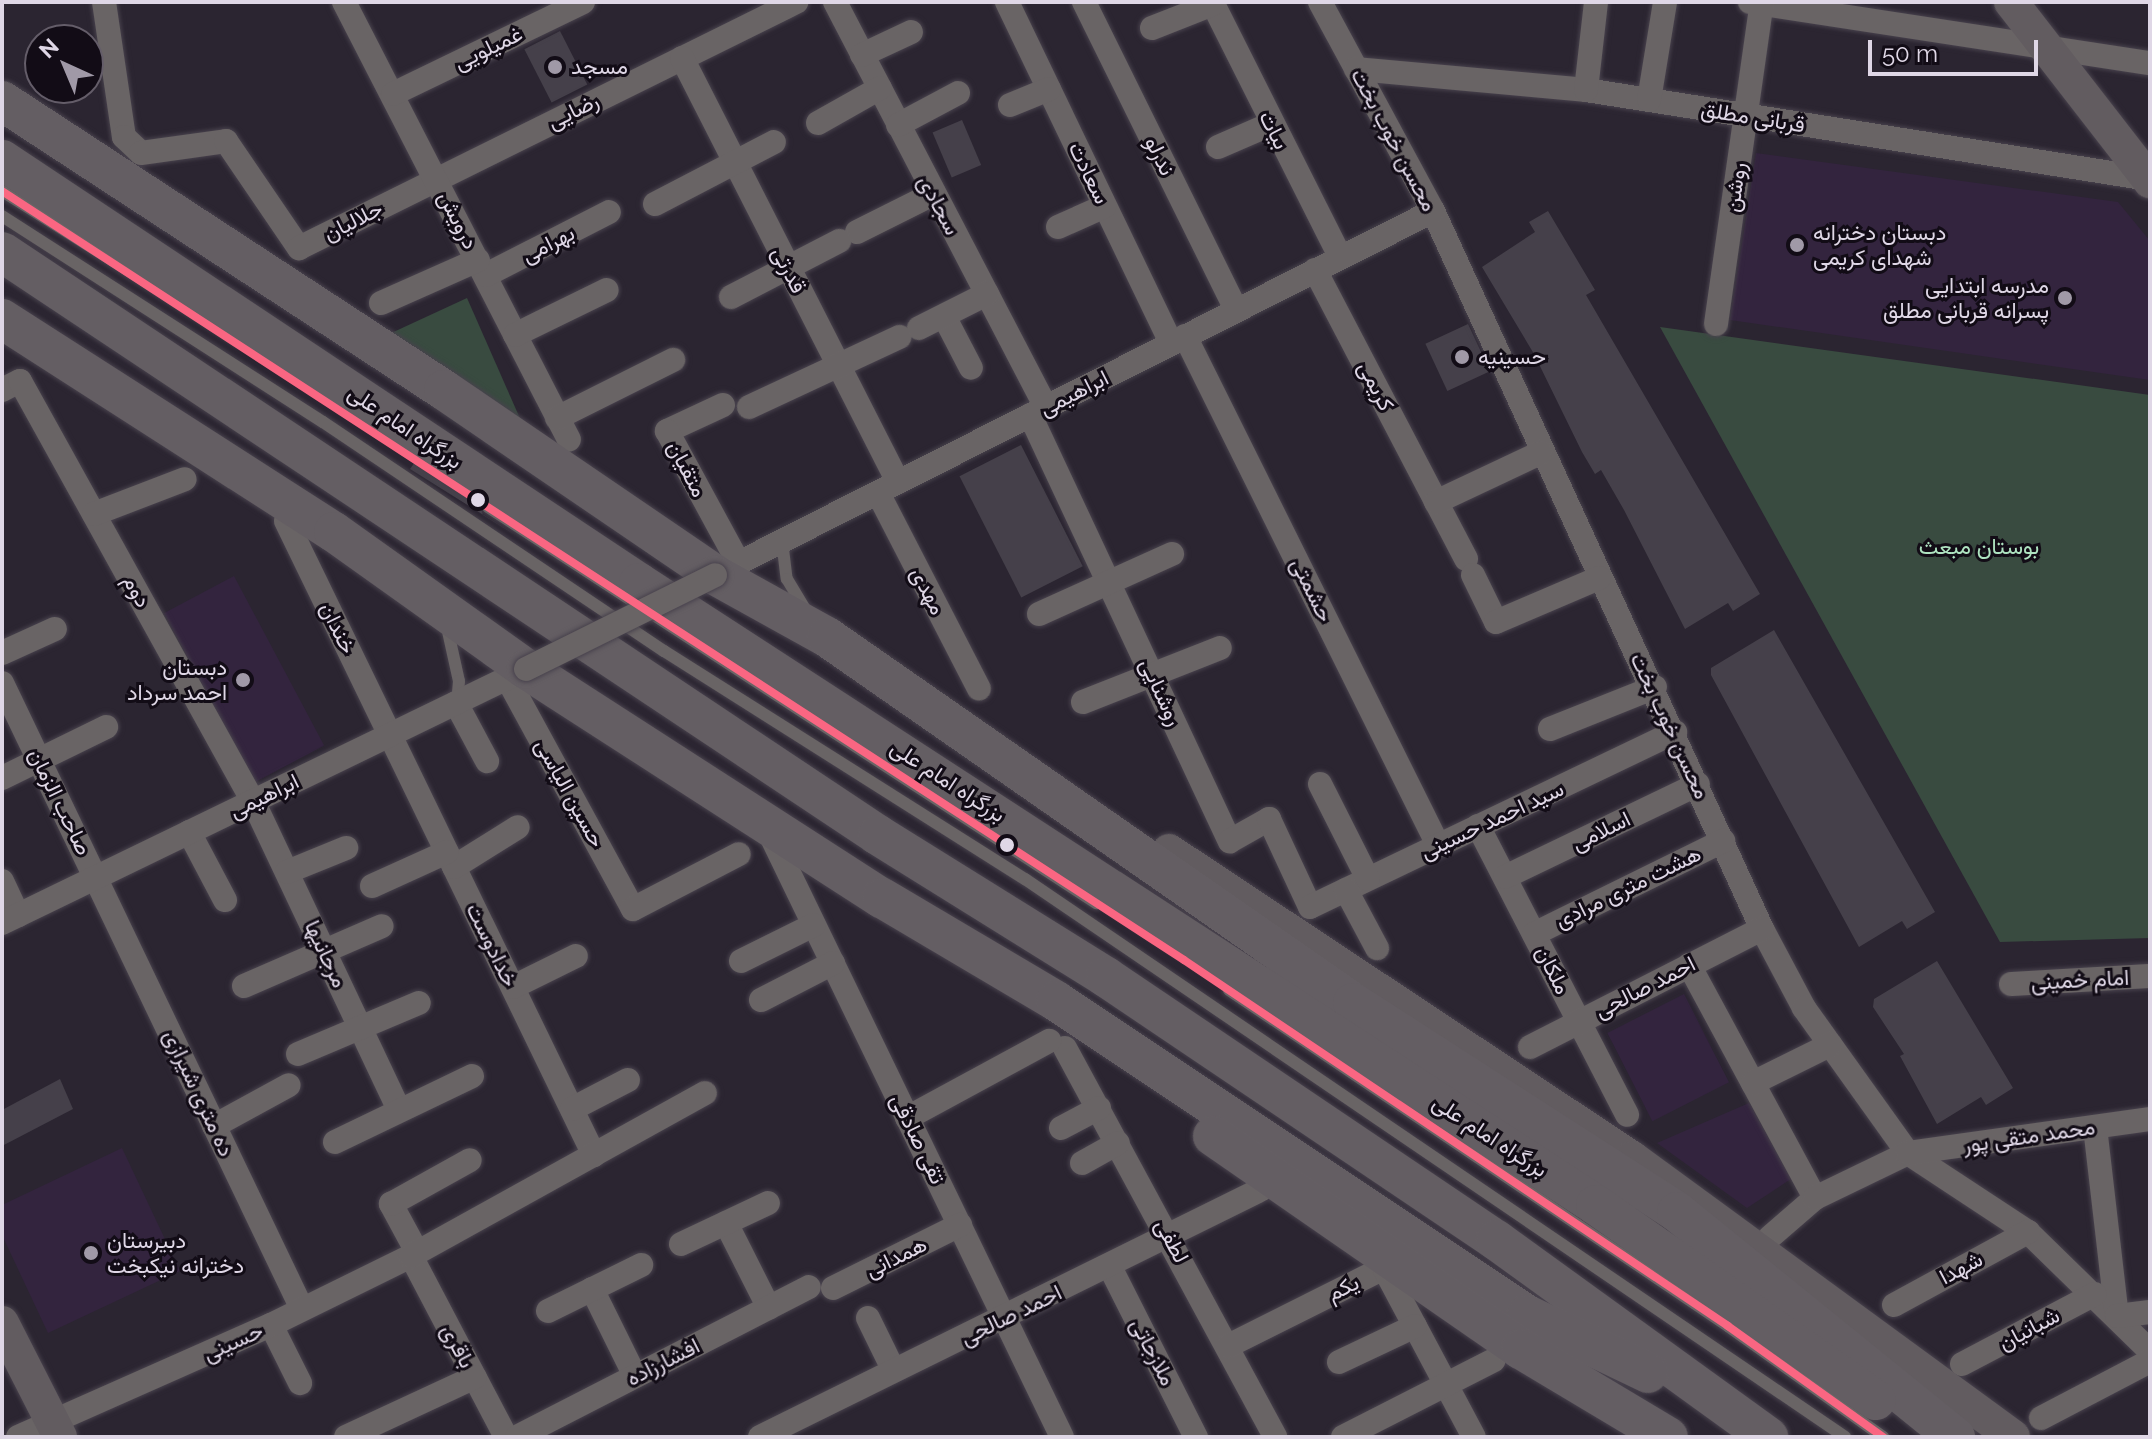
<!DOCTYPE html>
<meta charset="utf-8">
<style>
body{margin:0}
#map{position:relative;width:2152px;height:1439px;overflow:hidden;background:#2b2531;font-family:Raleway,Vazirmatn,sans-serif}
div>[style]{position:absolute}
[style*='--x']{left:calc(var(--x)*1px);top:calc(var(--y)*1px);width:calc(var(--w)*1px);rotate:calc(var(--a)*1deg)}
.built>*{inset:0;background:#33243e;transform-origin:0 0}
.green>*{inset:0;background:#394b40}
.building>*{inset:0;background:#45404a;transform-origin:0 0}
.roads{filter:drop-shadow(0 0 2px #48424d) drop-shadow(0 0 2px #48424d)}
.service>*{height:12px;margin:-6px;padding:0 6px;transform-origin:6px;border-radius:6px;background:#696465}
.minor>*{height:24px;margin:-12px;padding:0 12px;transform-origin:12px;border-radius:12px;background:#696465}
.secondary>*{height:34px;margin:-17px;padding:0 17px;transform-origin:17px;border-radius:17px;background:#625c60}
.trunk>*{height:40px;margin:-20px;padding:0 20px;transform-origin:20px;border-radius:20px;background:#645e63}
.bridges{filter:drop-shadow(0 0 2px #48424d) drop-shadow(0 0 2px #48424d)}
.minor-bridge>*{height:24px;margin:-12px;padding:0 12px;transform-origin:12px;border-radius:12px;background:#696465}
.bus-1>*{height:8px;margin:-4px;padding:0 4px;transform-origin:4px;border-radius:4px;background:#fa6682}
.dots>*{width:22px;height:22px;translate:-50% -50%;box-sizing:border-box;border:4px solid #120c16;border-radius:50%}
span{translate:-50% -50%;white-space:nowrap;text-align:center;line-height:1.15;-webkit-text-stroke:6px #120c16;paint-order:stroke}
.street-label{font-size:22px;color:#dfd7e6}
.poi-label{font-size:22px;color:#dfd7e6}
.left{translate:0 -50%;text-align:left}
.right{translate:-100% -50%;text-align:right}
.park-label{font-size:22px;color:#afe4c1}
.frame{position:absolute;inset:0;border:4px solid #dfd7e6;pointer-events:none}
.north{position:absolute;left:24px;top:24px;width:80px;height:80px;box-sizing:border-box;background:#120c16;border:2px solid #645d69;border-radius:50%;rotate:316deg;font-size:22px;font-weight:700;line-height:32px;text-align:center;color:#dfd7e6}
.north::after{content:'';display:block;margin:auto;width:28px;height:36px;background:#a099a7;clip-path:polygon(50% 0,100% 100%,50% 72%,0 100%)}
.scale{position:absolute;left:1868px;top:40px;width:170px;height:36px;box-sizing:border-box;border:4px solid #dfd7e6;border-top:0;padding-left:10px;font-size:24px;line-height:28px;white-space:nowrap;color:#dfd7e6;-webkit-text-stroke:6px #120c16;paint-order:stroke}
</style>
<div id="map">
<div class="built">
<div style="clip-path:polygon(1756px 153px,2118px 202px,2150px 241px,2150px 380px,1730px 320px)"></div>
<div style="left:234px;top:576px;width:192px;height:79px;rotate:62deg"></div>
<div style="left:1684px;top:994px;width:99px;height:86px;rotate:63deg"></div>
<div style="clip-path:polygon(1749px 1103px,1791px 1179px,1747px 1208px,1657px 1143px)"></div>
<div style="clip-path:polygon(122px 1148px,180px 1271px,48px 1333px,2px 1235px,2px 1205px)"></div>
</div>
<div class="green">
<div style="clip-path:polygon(467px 298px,533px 448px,374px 341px)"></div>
<div style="clip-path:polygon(1660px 327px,2150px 395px,2150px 938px,2000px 942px)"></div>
</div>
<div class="building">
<div style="left:560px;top:31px;width:60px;height:40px;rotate:63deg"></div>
<div style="left:962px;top:120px;width:49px;height:32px;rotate:67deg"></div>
<div style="clip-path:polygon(1548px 211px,1595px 290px,1586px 295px,1760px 594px,1733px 611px,1728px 603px,1685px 629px,1624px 510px,1601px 470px,1595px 474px,1582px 452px,1534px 354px,1482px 267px,1535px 232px,1529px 222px)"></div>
<div style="left:1468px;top:324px;width:52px;height:47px;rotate:65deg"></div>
<div style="left:1021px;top:445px;width:136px;height:69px;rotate:63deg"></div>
<div style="clip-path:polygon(415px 462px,480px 505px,483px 515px,517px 536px,410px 469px)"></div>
<div style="clip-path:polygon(1774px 630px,1935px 912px,1907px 929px,1902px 921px,1859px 947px,1711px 675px,1711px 668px)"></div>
<div style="clip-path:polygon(1937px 961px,2013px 1088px,1986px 1105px,1981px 1097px,1937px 1124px,1900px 1056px,1904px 1054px,1873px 1007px,1874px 999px)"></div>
<div style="clip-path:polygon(60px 1079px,73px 1109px,2px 1146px,2px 1110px)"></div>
</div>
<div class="roads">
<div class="service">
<div style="--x:2;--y:191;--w:281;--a:32.2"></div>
<div style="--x:2;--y:216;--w:381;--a:32.7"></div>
<div style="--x:323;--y:422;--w:411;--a:33.9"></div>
<div style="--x:664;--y:651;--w:427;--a:32.3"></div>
<div style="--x:1025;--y:879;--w:992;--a:34.23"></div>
<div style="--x:488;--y:507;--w:726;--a:33.08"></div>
<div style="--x:782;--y:541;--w:38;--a:83"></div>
<div style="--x:787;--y:579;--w:35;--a:59"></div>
<div style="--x:447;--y:627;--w:55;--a:77.5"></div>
<div style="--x:459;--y:681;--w:21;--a:95"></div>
<div style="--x:1229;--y:990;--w:602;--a:33.95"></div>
<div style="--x:1728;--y:1326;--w:191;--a:35.6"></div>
</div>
<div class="minor">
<div style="--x:104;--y:2;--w:136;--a:81.6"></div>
<div style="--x:124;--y:137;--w:23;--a:43"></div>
<div style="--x:141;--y:153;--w:86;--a:-8"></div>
<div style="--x:226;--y:141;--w:130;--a:55.7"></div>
<div style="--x:299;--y:248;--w:555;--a:-26.33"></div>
<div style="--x:344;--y:2;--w:492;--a:62.8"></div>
<div style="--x:835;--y:2;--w:457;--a:62.5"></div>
<div style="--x:1007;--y:2;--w:378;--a:64.3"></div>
<div style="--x:1084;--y:2;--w:343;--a:63.7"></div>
<div style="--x:1212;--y:2;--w:284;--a:63.3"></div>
<div style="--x:1320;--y:2;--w:238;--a:61.6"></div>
<div style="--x:1433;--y:211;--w:790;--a:65.38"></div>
<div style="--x:1762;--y:929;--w:89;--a:62"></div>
<div style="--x:1804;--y:1008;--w:178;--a:54.4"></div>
<div style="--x:1908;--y:1153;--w:144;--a:33.4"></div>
<div style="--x:2028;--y:1232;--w:170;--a:44.3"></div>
<div style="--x:1750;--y:2;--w:405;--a:8.7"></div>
<div style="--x:1152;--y:28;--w:66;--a:-21.5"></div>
<div style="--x:862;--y:55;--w:54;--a:-25.1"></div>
<div style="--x:682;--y:58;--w:476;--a:63"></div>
<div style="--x:1356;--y:69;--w:231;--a:5.2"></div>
<div style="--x:1586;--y:90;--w:570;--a:8.98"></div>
<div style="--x:1586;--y:90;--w:89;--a:-83.5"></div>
<div style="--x:393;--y:94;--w:211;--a:-25.8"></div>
<div style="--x:1649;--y:100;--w:99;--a:-80.7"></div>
<div style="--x:1010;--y:105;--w:42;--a:-22.3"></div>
<div style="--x:818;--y:123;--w:71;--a:-29.4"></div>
<div style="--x:898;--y:125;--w:68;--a:-28.1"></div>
<div style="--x:1218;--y:147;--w:58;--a:-23.5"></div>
<div style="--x:655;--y:204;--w:134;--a:-27.5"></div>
<div style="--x:1058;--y:227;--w:51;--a:-24.1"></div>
<div style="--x:857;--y:232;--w:85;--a:-26.6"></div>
<div style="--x:1315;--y:270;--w:326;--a:62.4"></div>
<div style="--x:486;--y:275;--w:138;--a:-27.1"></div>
<div style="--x:731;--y:297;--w:122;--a:-27.4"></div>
<div style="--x:381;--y:303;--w:106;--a:-23.9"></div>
<div style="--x:945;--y:318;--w:56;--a:62.5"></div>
<div style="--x:1716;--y:324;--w:325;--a:-81.9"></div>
<div style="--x:919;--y:328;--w:76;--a:-26.6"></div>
<div style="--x:515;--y:335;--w:102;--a:-26.1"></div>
<div style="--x:1185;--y:336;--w:568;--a:63.57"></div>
<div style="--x:2;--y:390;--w:20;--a:-27"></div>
<div style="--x:20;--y:381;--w:480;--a:61"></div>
<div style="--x:253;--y:801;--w:340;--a:64.7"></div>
<div style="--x:723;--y:405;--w:62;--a:155.1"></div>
<div style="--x:667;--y:431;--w:149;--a:61.5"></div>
<div style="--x:749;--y:407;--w:166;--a:-25"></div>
<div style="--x:1030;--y:415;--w:471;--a:64.9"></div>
<div style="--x:1230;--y:841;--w:45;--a:-29.4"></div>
<div style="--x:1269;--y:819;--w:97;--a:65"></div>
<div style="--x:1310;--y:907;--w:405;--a:-25.6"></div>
<div style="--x:557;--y:418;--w:130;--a:-26.6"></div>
<div style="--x:878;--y:493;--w:220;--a:62.7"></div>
<div style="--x:1436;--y:502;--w:115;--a:-25.2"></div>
<div style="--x:94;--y:514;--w:97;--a:-21"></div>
<div style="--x:286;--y:521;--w:705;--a:64.09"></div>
<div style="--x:715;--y:575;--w:805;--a:-26.88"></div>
<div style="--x:1473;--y:575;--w:52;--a:63.9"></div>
<div style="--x:1496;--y:622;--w:112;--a:-23.1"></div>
<div style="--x:1039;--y:614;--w:146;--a:-24.3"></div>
<div style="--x:2;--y:653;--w:58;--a:-24.4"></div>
<div style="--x:507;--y:678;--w:263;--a:61.4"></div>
<div style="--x:633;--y:909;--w:119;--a:-27.4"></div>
<div style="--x:2;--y:683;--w:694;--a:64.39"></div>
<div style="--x:1083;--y:702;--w:147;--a:-21.5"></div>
<div style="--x:456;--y:703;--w:66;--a:61.9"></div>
<div style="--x:1550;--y:729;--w:113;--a:-21.8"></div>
<div style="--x:2;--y:778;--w:116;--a:-26.1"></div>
<div style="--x:1320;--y:784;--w:106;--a:63.2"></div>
<div style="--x:1478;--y:826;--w:325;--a:62.7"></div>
<div style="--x:189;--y:832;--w:77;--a:62.1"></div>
<div style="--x:773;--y:840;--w:663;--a:64.17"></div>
<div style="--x:454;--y:867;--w:75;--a:-32"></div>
<div style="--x:287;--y:872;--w:64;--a:-22.1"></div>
<div style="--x:1505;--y:877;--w:214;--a:-25.7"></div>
<div style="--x:2;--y:881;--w:38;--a:65"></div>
<div style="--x:372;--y:886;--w:82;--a:-24.4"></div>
<div style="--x:1346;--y:890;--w:66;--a:61.9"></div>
<div style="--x:2;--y:923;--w:582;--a:-25.86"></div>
<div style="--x:1534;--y:934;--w:211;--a:-26.2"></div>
<div style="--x:741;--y:961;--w:81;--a:-26.3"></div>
<div style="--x:1689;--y:965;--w:265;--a:61.6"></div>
<div style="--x:2011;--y:984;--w:139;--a:-3.3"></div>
<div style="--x:244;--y:986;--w:150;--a:-23.5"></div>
<div style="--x:513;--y:987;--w:70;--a:-26.2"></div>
<div style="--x:761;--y:1000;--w:81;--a:-27.2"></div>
<div style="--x:1530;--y:1047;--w:260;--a:-27"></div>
<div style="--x:1065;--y:1048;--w:442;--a:61.6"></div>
<div style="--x:298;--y:1054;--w:131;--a:-22.9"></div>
<div style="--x:1753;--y:1083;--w:86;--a:-26.3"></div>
<div style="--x:572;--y:1109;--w:63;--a:-27.4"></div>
<div style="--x:907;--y:1118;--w:162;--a:-28.5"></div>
<div style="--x:214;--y:1126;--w:85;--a:-28.7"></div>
<div style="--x:2095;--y:1127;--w:190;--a:83.4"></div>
<div style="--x:2117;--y:1316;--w:33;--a:-7"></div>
<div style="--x:1061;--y:1128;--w:43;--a:-27.8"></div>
<div style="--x:335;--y:1142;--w:152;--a:-25.7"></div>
<div style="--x:1082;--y:1163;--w:41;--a:-29.1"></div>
<div style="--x:726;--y:1223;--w:95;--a:63.2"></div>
<div style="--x:1770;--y:1237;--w:60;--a:-40.9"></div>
<div style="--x:1815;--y:1198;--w:103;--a:-25.8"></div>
<div style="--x:1908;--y:1153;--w:244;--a:-8"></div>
<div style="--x:681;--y:1244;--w:96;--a:-25.2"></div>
<div style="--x:417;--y:1252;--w:55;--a:-118.4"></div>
<div style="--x:391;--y:1204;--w:90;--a:-29.1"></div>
<div style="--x:411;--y:1256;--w:204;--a:62.3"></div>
<div style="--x:1110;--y:1267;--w:191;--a:63.2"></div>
<div style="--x:833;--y:1288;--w:142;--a:-26.4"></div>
<div style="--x:592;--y:1289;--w:97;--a:63.7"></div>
<div style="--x:1894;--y:1305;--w:153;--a:-28.6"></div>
<div style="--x:548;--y:1311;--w:104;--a:-26.3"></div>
<div style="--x:868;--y:1318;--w:57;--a:63.9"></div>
<div style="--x:271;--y:1325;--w:65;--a:63.4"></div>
<div style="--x:1228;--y:1346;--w:174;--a:-26.6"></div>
<div style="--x:1384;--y:1268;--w:191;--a:62"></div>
<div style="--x:1339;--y:1362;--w:84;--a:-25.3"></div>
<div style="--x:1962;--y:1364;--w:150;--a:-27.8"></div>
<div style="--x:2041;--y:1418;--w:123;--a:-27.6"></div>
<div style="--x:18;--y:1437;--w:277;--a:-23.9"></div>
<div style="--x:271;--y:1325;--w:156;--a:-26.2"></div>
<div style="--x:411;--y:1256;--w:336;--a:-29"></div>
<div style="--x:346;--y:1437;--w:142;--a:-24.9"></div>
<div style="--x:517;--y:1437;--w:328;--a:-27.2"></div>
<div style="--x:760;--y:1437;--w:558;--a:-26.29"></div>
<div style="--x:1343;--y:1437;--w:169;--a:-27"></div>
</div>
<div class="secondary">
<div style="--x:2011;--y:2;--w:227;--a:52.2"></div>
<div style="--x:1169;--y:851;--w:556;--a:33.55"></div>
<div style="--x:1632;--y:1158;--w:472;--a:36.2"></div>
<div style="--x:2;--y:1323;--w:128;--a:63"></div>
</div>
<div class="trunk">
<div style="--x:2;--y:101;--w:528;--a:33.18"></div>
<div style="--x:444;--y:390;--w:328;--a:34.3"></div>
<div style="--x:715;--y:575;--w:128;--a:29"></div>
<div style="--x:827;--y:637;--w:641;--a:34.83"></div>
<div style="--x:1353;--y:1003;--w:386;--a:32.8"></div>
<div style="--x:1677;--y:1212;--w:358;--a:39"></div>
<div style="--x:2;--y:160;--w:765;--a:33.59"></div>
<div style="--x:639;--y:583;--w:1141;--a:33.02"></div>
<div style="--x:1596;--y:1205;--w:341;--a:34.9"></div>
<div style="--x:2;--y:252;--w:1052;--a:33.64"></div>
<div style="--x:878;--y:835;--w:269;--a:31.9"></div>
<div style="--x:1106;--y:977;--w:470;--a:34"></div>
<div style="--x:1496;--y:1240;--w:336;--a:35.9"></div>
<div style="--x:2;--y:319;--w:394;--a:32.7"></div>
<div style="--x:334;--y:532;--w:236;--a:35.5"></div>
<div style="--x:526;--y:669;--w:423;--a:32.8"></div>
<div style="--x:882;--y:898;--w:202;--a:30.6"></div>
<div style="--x:1056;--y:1001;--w:566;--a:33.69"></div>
<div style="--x:1527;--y:1315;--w:134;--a:25.6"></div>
<div style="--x:1213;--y:1136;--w:374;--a:34.7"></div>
<div style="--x:1521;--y:1349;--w:171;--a:30.9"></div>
</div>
</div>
<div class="bridges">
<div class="minor-bridge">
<div style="--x:526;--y:669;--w:211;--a:-26.4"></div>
</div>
</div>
<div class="bus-1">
<div style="--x:2;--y:191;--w:1410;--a:33.05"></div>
<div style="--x:1184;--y:960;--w:656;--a:33.93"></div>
<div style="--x:1728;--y:1326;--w:191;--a:35.6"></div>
</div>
<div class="dots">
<div style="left:555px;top:67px;background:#a099a7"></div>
<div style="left:1797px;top:245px;background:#a099a7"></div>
<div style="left:2065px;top:298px;background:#a099a7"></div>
<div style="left:1462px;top:357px;background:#a099a7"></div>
<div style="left:478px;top:500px;background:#dfd7e6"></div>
<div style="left:243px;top:680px;background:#a099a7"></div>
<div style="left:1007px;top:845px;background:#dfd7e6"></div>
<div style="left:91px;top:1253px;background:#a099a7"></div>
</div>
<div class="street-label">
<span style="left:488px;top:48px;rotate:-26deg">غمیلویی</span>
<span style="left:573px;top:111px;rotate:-26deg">رضایی</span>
<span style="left:1753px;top:117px;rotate:9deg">قربانی مطلق</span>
<span style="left:1274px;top:130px;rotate:63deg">بیات</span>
<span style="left:1394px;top:140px;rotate:62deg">محسن خوب بخت</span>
<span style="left:1160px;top:156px;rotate:64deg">ندرلو</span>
<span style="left:1089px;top:173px;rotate:64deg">سعادت</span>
<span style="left:1735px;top:187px;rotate:-82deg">روشن</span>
<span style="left:939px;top:205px;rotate:62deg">سجادی</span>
<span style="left:458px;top:220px;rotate:63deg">درویش</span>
<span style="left:353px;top:221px;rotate:-27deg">جلالیان</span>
<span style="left:548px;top:244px;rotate:-27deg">بهرامی</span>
<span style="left:789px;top:270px;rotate:63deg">قدرتی</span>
<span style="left:1376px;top:386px;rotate:63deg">کریمی</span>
<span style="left:1074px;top:393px;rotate:-27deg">ابراهیمی</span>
<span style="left:405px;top:427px;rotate:34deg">بزرگراه امام علی</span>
<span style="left:687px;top:469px;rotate:62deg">متقیان</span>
<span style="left:1312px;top:590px;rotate:64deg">حشمتی</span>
<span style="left:137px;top:591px;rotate:61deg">دوم</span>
<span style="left:928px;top:591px;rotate:63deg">مهدی</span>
<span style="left:338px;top:628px;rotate:64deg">خندان</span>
<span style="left:1161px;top:692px;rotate:65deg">روشنایی</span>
<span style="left:1670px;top:726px;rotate:65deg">محسن خوب بخت</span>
<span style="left:948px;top:781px;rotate:33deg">بزرگراه امام علی</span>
<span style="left:570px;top:793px;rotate:61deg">حسین الیاسی</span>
<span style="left:264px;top:796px;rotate:-26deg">ابراهیمی</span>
<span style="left:60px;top:802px;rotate:64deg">صاحب الزمان</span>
<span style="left:1492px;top:820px;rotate:-25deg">سید احمد حسینی</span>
<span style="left:1601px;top:831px;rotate:-26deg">اسلامی</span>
<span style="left:1628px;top:887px;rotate:-26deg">هشت متری مرادی</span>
<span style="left:492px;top:945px;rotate:64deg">خدادوست</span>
<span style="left:326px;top:954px;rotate:65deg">مرجانیها</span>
<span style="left:1553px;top:970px;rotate:63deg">ملکان</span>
<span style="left:2080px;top:980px;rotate:-3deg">امام خمینی</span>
<span style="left:1645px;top:987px;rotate:-27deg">احمد صالحی</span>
<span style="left:199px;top:1093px;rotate:65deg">ده متری شیرازی</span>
<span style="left:1490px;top:1136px;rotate:33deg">بزرگراه امام علی</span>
<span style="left:2029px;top:1136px;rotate:-8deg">محمد متقی پور</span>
<span style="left:918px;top:1139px;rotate:64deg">تقی صادقی</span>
<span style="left:1172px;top:1241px;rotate:62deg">لطفی</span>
<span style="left:896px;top:1257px;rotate:-26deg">همدانی</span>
<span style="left:1961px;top:1268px;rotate:-28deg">شهدا</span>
<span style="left:1343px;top:1288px;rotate:-26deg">یکم</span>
<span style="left:1011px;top:1315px;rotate:-26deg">احمد صالحی</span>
<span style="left:2029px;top:1329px;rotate:-28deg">شبانیان</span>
<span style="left:233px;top:1342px;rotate:-24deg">حسینی</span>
<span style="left:458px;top:1346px;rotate:62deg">باقری</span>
<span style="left:1153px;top:1352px;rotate:63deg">ملازجاتی</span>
<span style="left:663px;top:1362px;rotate:-27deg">افشارزاده</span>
</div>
<div class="poi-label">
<span class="left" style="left:571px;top:67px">مسجد</span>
<span class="left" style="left:1813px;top:245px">دبستان دخترانه<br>شهدای کریمی</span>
<span class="right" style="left:2049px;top:298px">مدرسه ابتدایی<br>پسرانه قربانی مطلق</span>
<span class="left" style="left:1478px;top:357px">حسینیه</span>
<span class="right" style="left:227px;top:680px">دبستان<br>احمد سرداد</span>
<span class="left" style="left:107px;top:1253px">دبیرستان<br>دخترانه نیکبخت</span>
</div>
<div class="park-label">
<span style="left:1979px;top:547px">بوستان مبعث</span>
</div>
<div class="frame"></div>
<div class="north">N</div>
<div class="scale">50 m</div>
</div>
